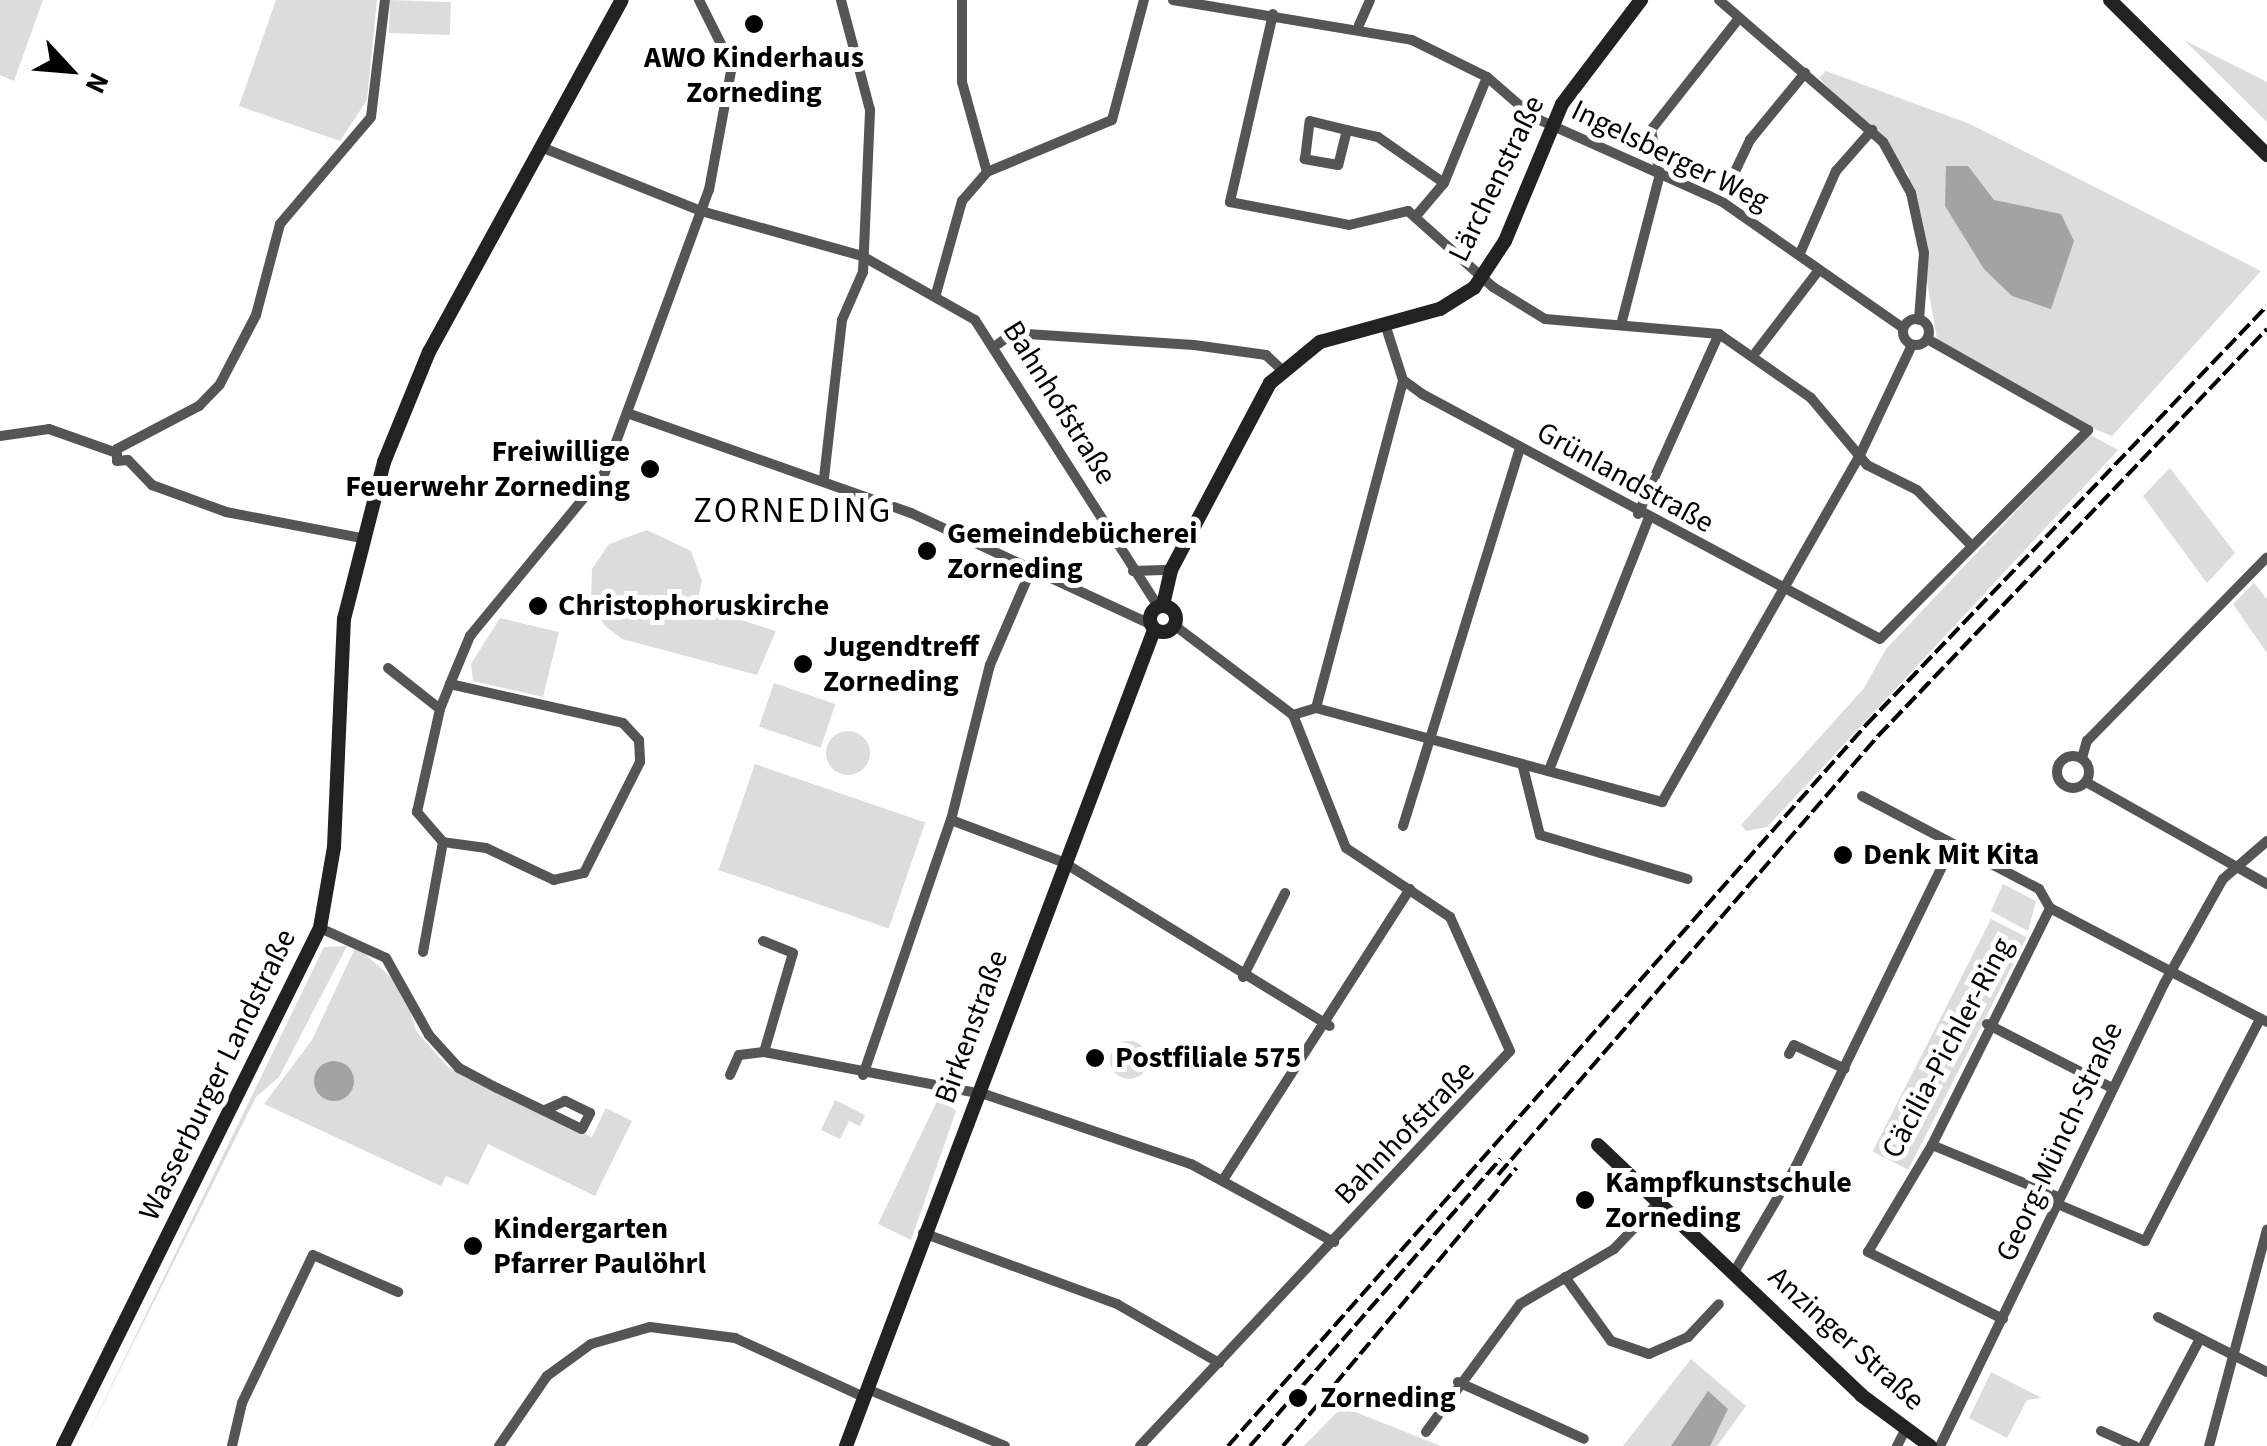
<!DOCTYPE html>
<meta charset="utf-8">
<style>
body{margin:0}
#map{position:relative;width:2267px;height:1446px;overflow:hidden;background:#fff;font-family:"Source Sans 3",sans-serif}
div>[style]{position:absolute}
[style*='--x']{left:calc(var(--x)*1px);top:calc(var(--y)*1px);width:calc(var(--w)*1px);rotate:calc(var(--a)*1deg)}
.green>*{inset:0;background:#dcdcdc;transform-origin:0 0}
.round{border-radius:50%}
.water>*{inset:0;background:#a3a3a3}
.street>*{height:10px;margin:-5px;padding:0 5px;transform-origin:5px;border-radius:5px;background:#555}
.street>.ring{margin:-5px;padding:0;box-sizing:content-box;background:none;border:10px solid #555;border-radius:50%}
.secondary>*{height:14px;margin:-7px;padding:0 7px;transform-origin:7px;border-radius:7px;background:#222}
.secondary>.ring{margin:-7px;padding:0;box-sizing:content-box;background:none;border:14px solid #222;border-radius:50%}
.rail>*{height:4px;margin-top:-2px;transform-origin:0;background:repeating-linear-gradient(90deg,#000 0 15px,transparent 0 20px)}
.dots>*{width:28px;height:28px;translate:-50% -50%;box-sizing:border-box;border:5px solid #fff;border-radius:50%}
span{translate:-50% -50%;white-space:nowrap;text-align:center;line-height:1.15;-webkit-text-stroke:10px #fff;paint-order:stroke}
.poi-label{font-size:30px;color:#000;font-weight:700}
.right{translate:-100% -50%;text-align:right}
.left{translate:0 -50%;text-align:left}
.street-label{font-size:30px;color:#000}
.quarter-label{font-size:35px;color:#000;letter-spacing:2.5px}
.north{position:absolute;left:20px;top:20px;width:100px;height:100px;-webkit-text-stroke:8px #fff;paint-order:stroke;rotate:116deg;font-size:28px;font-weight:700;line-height:40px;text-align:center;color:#000}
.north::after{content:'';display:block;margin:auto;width:35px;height:45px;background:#000;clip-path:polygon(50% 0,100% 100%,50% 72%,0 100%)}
</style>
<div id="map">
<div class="green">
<div style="clip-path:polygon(0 0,43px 0,14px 81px,0 75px)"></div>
<div style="clip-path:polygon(276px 0,377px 0,367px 100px,340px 141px,239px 106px)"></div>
<div style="left:390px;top:0;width:61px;height:33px;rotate:2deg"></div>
<div style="clip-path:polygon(2184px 40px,2267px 82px,2267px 122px)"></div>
<div style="clip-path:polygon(1826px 71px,1970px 124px,2261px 271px,2112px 436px,2090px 427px,1937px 339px,1908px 173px,1819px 78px)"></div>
<div style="clip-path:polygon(2089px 434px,2118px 450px,1767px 827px,1746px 831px,1741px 825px,1864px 688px,1886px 649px)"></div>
<div style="clip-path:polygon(2170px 468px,2235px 553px,2207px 583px,2143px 496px)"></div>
<div style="clip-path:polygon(647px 530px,691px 551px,702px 581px,696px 606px,776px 631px,757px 675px,622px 639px,604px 625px,591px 600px,592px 569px,609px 544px)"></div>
<div style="clip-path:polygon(2254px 583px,2267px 599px,2267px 653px,2233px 604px)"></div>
<div style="clip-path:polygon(500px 618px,559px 632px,543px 697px,473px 681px,471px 664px)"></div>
<div style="left:774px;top:683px;width:65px;height:46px;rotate:19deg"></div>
<div class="round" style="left:826px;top:731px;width:44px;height:44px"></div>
<div style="left:755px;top:764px;width:180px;height:112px;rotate:19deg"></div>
<div style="clip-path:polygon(2003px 884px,2036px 901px,2028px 931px,1991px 911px)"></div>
<div style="left:1991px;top:919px;width:40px;height:261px;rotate:27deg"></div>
<div style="clip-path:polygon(347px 946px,279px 1077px,256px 1097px,82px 1446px,324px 947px)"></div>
<div style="clip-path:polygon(356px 946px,404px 989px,416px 1031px,448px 1067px,592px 1137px,606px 1108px,632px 1121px,595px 1196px,488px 1144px,468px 1185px,446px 1176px,441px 1186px,264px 1104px,312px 1040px)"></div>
<div class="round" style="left:1110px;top:1041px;width:38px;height:38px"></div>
<div style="clip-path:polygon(939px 1097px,956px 1111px,911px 1240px,878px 1224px)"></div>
<div style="clip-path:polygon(835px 1100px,865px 1115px,860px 1126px,849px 1121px,840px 1139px,821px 1130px)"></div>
<div style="clip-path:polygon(1691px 1359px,1746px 1406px,1717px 1446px,1623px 1446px)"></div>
<div style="clip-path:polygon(1991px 1372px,2042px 1398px,2027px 1400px,2007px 1438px,1969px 1418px)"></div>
<div style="clip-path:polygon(1342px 1407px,1363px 1415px,1441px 1446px,1304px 1446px)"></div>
</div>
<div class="water">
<div style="clip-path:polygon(1946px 166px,1968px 166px,1994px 200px,2061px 214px,2074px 241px,2051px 309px,2012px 296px,1984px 269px,1945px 206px)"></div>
<div class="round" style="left:314px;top:1061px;width:40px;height:40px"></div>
<div style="clip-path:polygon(1708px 1391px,1728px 1409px,1710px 1446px,1671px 1446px)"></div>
</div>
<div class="street">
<div style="--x:962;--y:0;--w:82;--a:90"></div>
<div style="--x:962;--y:82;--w:93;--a:74.5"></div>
<div style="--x:1173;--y:0;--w:242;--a:9.5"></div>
<div style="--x:1412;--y:40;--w:84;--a:26.3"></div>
<div style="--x:1487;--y:77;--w:61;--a:41"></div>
<div style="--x:1533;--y:117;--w:206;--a:24.1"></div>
<div style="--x:1721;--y:201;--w:222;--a:34.9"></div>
<div style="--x:1719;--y:0;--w:217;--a:40.9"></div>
<div style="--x:1883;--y:142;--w:58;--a:61.2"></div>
<div style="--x:1911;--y:193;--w:61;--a:77.8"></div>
<div style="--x:1924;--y:253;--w:67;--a:94.3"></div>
<div style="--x:1273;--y:14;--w:193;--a:102.9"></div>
<div style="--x:1230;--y:202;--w:121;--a:10.9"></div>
<div style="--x:1349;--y:225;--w:61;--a:-13.3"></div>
<div style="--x:1408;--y:211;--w:114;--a:41.8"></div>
<div style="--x:1493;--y:287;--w:61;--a:31.6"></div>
<div style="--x:1545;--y:319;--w:175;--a:4.9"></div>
<div style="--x:1719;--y:334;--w:112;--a:34.8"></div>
<div style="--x:1811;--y:398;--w:87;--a:50.1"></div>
<div style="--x:1867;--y:465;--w:56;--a:26.6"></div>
<div style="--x:1917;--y:490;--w:78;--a:45.5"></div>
<div style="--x:1359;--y:25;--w:27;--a:-66"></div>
<div style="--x:1347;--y:130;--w:36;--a:104"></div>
<div style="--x:1338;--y:165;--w:34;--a:-170"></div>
<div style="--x:1305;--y:159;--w:38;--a:-83"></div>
<div style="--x:1310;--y:121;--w:38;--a:14"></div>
<div style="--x:1347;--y:130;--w:32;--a:13"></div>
<div style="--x:1378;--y:137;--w:80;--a:34.9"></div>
<div style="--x:541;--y:147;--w:172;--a:21.8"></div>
<div style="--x:701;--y:211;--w:167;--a:15.6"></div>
<div style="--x:862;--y:256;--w:130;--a:29.5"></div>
<div style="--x:975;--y:320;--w:340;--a:57.4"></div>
<div style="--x:1721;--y:201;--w:68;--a:-64.6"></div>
<div style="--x:1750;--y:140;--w:87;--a:-50.6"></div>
<div style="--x:1416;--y:216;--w:43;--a:-49.7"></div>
<div style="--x:1444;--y:183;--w:114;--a:-67.9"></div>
<div style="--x:1801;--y:251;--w:87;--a:-66.4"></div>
<div style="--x:1836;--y:171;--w:55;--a:-48.7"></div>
<div style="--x:936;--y:294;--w:97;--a:-74.4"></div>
<div style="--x:962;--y:201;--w:38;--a:-49"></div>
<div style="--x:987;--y:172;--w:135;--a:-22.6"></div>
<div style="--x:1112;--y:120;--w:124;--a:-75.1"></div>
<div class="ring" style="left:1903px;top:319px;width:16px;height:16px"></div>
<div style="--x:1622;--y:321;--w:152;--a:-75.5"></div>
<div style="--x:1660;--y:174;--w:45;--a:-101.6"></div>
<div style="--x:1651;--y:130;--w:142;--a:-51.8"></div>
<div style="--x:1385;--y:324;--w:59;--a:72.2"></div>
<div style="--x:1403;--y:380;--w:24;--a:36"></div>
<div style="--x:1422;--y:394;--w:519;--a:28.14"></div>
<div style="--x:1880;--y:639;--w:295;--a:-45.1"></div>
<div style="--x:2088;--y:430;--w:185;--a:-150.5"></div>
<div style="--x:998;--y:344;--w:19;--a:-36"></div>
<div style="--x:1013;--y:333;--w:181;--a:3.8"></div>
<div style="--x:1194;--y:345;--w:73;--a:7.9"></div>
<div style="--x:1266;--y:355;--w:22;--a:43"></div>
<div style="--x:1756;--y:352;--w:103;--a:-52.5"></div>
<div style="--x:627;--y:413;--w:301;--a:19.4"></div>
<div style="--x:911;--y:513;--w:264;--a:24.9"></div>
<div style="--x:0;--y:436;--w:49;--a:-8.1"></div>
<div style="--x:49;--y:429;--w:69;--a:19.5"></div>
<div style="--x:128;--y:460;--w:11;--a:175"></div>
<div style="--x:117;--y:461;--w:12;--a:-90"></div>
<div style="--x:117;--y:449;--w:93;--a:-27.7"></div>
<div style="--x:199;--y:406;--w:30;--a:-46"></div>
<div style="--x:220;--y:384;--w:78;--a:-62.4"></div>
<div style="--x:256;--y:315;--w:94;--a:-75.2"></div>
<div style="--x:280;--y:224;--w:140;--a:-49.6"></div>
<div style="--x:371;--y:117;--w:118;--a:-83.2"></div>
<div style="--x:128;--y:460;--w:35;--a:46"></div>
<div style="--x:152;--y:485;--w:79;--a:20"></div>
<div style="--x:226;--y:512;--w:137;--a:10.9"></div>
<div style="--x:824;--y:478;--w:159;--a:-83.5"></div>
<div style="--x:842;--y:320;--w:52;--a:-66.4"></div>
<div style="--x:863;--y:272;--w:162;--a:-87.5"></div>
<div style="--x:870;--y:110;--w:114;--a:-104.8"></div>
<div style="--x:1638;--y:514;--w:197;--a:-65.8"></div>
<div style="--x:1133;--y:571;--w:38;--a:-2"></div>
<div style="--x:388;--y:668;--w:66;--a:38.3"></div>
<div style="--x:450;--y:684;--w:177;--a:12.7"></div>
<div style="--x:623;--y:723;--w:23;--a:47"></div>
<div style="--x:639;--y:740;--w:22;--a:87"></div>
<div style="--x:640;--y:762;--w:124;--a:116.8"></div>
<div style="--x:584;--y:873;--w:31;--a:167"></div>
<div style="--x:554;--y:880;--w:75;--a:-154.8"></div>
<div style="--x:486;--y:848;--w:43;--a:-172.1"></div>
<div style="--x:443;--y:842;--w:40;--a:-131"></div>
<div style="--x:417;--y:812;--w:106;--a:-77.4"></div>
<div style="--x:440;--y:709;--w:27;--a:-68"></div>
<div style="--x:450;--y:684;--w:52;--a:-67.4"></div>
<div style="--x:470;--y:636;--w:212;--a:-50.5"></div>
<div style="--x:605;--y:472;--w:301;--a:-69.8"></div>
<div style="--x:709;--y:190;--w:126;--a:-79.5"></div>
<div style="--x:732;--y:66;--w:74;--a:-116.6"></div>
<div style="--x:1316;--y:708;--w:339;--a:-75.1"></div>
<div style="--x:1293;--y:715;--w:24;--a:-17"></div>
<div style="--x:1316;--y:708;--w:359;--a:15.2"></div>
<div style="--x:1662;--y:802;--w:397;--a:-60.3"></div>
<div style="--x:1859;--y:457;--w:124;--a:-64.7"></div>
<div class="ring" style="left:2057px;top:756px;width:22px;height:22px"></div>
<div style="--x:2082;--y:758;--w:18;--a:-74"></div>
<div style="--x:2087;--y:741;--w:257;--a:-45.6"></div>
<div style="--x:1523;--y:767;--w:70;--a:76"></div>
<div style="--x:1540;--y:835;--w:154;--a:16.6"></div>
<div style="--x:1549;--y:770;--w:269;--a:-68.4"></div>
<div style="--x:2086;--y:782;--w:208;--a:29.4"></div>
<div style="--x:1862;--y:796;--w:200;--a:27.7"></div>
<div style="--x:2039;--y:889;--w:22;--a:60"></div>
<div style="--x:951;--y:820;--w:120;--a:20.6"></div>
<div style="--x:1063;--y:862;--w:313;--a:31.6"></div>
<div style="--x:1403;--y:826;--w:395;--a:-72.8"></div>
<div style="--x:2050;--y:908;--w:245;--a:27.7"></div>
<div style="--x:320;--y:928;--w:72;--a:24.4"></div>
<div style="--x:386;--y:958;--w:88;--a:60.8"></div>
<div style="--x:429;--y:1035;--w:45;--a:47.7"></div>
<div style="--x:459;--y:1068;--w:43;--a:27.8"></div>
<div style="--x:497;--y:1088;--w:94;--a:25.8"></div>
<div style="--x:582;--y:1129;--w:18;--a:-63"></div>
<div style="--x:590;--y:1113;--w:28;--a:-154"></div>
<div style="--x:565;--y:1101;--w:22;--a:156"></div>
<div style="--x:763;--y:941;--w:32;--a:22"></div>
<div style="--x:793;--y:953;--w:103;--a:106.3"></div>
<div style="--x:423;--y:952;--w:112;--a:-79.7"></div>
<div style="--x:1243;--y:977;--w:94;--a:-63.4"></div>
<div style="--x:1987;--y:1024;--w:140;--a:27.1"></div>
<div style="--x:1789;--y:1054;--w:10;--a:-61"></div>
<div style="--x:1794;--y:1045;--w:56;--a:25.2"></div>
<div style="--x:730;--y:1075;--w:22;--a:-66"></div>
<div style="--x:739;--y:1055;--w:25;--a:-7"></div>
<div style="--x:764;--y:1052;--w:227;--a:10.9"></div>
<div style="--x:987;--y:1095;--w:215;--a:18.7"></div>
<div style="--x:1191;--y:1164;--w:163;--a:28.6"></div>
<div style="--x:863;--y:1075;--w:270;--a:-71"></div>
<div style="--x:951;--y:820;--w:160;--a:-75.9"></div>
<div style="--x:990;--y:665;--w:103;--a:-66.7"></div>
<div style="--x:1932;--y:1145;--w:136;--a:22.4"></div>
<div style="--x:1223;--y:1180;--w:346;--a:-57.3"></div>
<div style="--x:2055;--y:1203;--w:98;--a:22.9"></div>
<div style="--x:2145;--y:1241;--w:250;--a:-62.6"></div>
<div style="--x:923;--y:1233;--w:207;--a:20.1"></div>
<div style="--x:1117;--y:1304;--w:118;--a:30"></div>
<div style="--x:1733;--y:1274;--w:125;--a:-59.7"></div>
<div style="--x:1796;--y:1166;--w:358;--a:-64"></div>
<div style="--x:1565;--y:1277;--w:79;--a:54.3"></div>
<div style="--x:1611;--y:1341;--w:40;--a:18.9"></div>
<div style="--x:1649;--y:1354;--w:43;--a:-23.6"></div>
<div style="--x:1688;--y:1337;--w:45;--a:-46.8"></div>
<div style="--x:2158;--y:1317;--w:122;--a:26.8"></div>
<div style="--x:2003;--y:1319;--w:151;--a:-153.6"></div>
<div style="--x:1868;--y:1252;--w:125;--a:-59.1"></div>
<div style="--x:1932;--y:1145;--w:265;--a:-63.5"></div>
<div style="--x:1458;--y:1382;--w:138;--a:24.3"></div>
<div style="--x:867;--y:1389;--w:149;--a:22.4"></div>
<div style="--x:2101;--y:1431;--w:37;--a:24"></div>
<div style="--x:1426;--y:1432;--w:159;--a:-53.7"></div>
<div style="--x:1520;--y:1304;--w:109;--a:-30.3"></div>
<div style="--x:1614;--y:1249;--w:65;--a:-46.2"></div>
<div style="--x:232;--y:1446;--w:44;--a:-76.9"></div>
<div style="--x:242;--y:1403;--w:164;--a:-64.4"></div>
<div style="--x:313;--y:1255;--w:93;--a:23.5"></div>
<div style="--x:499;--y:1446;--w:85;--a:-55.6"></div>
<div style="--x:547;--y:1376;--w:54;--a:-36"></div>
<div style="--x:591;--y:1344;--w:61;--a:-16.1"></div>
<div style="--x:650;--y:1327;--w:86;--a:7.4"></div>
<div style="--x:735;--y:1338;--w:142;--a:24.6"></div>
<div style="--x:1140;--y:1446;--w:541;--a:-46.87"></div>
<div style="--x:1510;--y:1051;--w:147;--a:-114.1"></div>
<div style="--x:1450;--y:917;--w:125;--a:-146.4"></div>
<div style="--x:1346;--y:848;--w:143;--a:-111.7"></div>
<div style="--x:1293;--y:715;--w:149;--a:-142.9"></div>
<div style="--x:1897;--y:1446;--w:18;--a:-63"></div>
<div style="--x:1940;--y:1446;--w:513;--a:-64.13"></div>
<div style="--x:2164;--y:984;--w:120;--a:-60.7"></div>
<div style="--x:2223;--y:879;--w:58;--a:-40.8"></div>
<div style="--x:2143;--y:1446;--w:121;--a:-62"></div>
<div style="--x:2209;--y:1446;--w:224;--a:-75"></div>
</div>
<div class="secondary">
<div style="--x:2110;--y:0;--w:221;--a:44.6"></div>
<div style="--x:1163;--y:605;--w:36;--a:-77"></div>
<div style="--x:1171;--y:570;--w:212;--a:-62.1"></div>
<div style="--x:1270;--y:383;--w:65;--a:-39.4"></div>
<div style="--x:1320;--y:342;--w:124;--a:-15.4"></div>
<div style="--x:1440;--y:309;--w:40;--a:-32"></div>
<div style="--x:1474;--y:288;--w:56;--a:-56.6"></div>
<div style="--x:1505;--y:241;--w:148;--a:-67.4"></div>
<div style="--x:1562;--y:104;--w:131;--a:-52.8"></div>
<div class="ring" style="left:1150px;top:606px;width:12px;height:12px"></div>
<div style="--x:1598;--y:1145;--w:363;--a:43.5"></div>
<div style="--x:1861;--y:1395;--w:86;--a:36.5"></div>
<div style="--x:63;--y:1446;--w:578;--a:-63.61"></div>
<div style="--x:320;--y:928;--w:82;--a:-80.2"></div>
<div style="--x:334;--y:847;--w:228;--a:-87.5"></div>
<div style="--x:344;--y:619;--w:162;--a:-75.7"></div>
<div style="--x:384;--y:462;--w:119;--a:-67.8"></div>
<div style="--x:429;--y:352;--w:401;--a:-61.3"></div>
<div style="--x:846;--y:1446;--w:872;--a:-69.32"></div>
</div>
<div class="rail">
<div style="--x:1498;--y:1175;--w:581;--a:-49.12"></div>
<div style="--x:1878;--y:736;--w:563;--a:-46.3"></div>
<div style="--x:1228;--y:1446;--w:963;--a:-48.49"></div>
<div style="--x:1866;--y:725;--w:580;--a:-46.26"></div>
<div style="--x:1250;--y:1446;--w:381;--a:-48.9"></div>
<div style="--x:1283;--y:1446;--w:363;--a:-50"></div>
</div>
<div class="dots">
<div style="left:754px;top:24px;background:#000"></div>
<div style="left:650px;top:469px;background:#000"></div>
<div style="left:927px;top:551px;background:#000"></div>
<div style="left:538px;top:606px;background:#000"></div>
<div style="left:803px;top:664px;background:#000"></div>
<div style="left:1843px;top:855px;background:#000"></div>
<div style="left:1095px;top:1058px;background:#000"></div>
<div style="left:1585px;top:1200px;background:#000"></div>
<div style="left:473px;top:1246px;background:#000"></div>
<div style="left:1298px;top:1398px;background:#000"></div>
</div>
<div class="poi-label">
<span style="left:754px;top:75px">AWO Kinderhaus<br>Zorneding</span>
<span class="right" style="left:630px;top:469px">Freiwillige<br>Feuerwehr Zorneding</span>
<span class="left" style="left:947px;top:551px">Gemeindebücherei<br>Zorneding</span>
<span class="left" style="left:558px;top:606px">Christophoruskirche</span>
<span class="left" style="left:823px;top:664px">Jugendtreff<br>Zorneding</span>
<span class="left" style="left:1863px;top:855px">Denk Mit Kita</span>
<span class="left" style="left:1115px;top:1058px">Postfiliale 575</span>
<span class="left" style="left:1605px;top:1200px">Kampfkunstschule<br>Zorneding</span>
<span class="left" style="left:493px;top:1246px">Kindergarten<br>Pfarrer Paulöhrl</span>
<span class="left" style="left:1320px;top:1398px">Zorneding</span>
</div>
<div class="street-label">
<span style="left:1670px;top:156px;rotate:26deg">Ingelsberger Weg</span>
<span style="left:1497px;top:179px;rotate:-64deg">Lärchenstraße</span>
<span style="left:1059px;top:403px;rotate:58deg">Bahnhofstraße</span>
<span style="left:1625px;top:478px;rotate:29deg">Grünlandstraße</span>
<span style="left:972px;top:1027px;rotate:-70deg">Birkenstraße</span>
<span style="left:1948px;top:1048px;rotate:-62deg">Cäcilia-Pichler-Ring</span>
<span style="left:218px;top:1075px;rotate:-64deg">Wasserburger Landstraße</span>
<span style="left:1405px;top:1133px;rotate:-46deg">Bahnhofstraße</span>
<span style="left:2060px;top:1142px;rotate:-65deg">Georg-Münch-Straße</span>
<span style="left:1846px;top:1339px;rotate:42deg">Anzinger Straße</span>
</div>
<div class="quarter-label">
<span style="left:793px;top:511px">ZORNEDING</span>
</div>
<div class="north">N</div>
</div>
